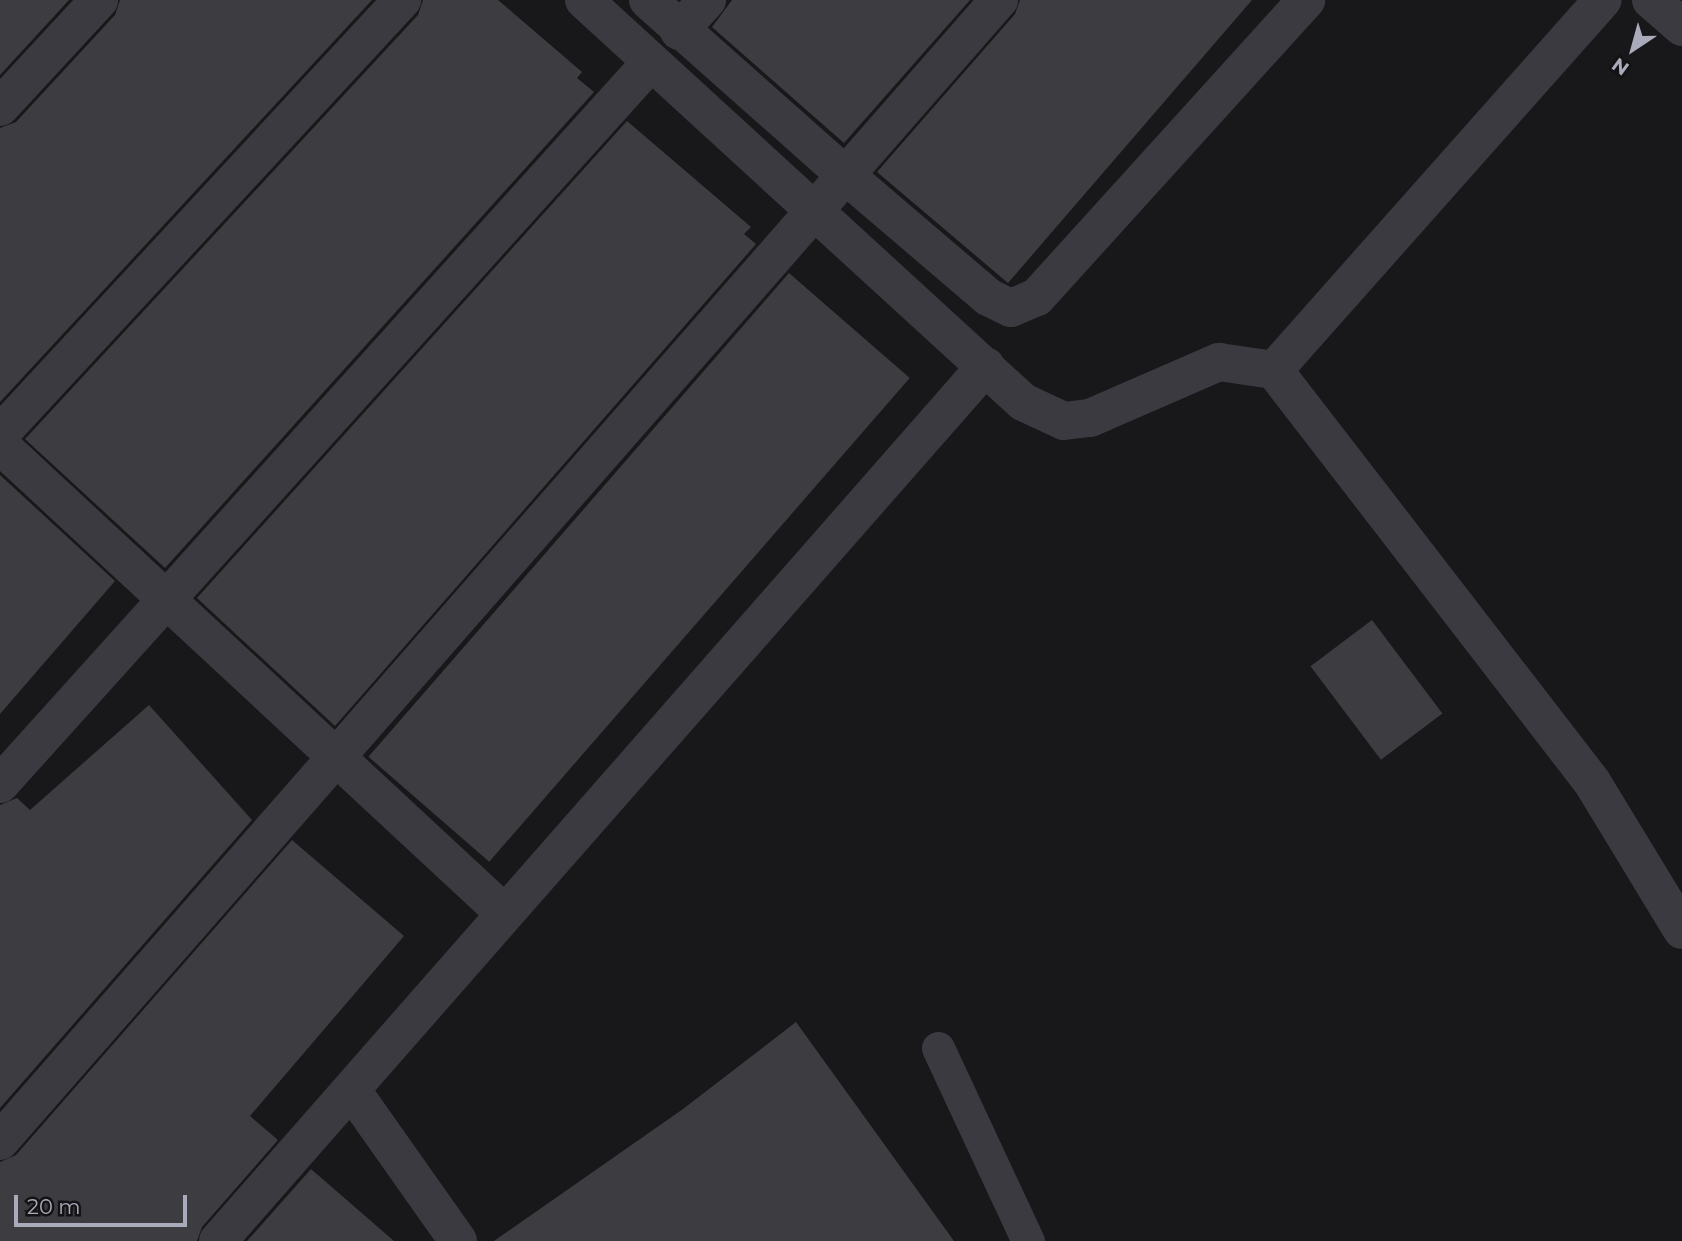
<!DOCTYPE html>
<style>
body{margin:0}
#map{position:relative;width:1682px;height:1241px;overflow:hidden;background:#181719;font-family:Montserrat,sans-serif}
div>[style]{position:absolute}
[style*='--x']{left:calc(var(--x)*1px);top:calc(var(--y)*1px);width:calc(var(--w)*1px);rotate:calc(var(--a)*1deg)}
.building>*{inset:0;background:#3d3c41;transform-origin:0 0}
.service>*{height:33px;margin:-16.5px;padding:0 16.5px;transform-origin:16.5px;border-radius:16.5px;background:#3a3a40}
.minor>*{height:38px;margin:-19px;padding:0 19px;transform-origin:19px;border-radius:19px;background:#3a3a40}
span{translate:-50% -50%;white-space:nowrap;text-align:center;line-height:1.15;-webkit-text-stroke:5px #131214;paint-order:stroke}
.north{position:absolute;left:1598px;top:14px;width:70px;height:70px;-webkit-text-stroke:5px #131214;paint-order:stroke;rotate:216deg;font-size:19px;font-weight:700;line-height:28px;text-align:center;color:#a9aaba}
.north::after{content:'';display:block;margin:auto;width:24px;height:32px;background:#a9aaba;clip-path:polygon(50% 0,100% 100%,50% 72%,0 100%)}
.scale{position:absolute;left:14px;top:1195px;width:173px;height:32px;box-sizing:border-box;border:4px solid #a9aaba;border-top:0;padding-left:9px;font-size:21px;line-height:24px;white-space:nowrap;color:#a9aaba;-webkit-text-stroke:5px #131214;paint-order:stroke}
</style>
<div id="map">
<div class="building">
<div style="clip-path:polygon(0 0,69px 0,0 75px)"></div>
<div style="clip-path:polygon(120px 0,372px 0,0 402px,0 128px,16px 122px,115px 15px)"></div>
<div style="clip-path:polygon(423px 0,498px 0,582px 72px,577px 78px,594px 92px,165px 568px,25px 439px,418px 15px)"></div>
<div style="clip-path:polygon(732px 0,970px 0,844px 143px,712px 27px)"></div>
<div style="clip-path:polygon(1020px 0,1252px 0,1008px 283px,877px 172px,1015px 14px)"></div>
<div style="clip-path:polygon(627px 121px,751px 227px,744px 234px,756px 244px,335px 726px,197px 598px)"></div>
<div style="left:789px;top:273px;width:160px;height:641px;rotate:41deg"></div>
<div style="clip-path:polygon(0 475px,115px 581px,0 714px)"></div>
<div style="left:1372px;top:620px;width:117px;height:77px;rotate:53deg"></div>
<div style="clip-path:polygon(149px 705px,252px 820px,0 1108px,0 805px,17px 798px,30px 810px)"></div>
<div style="clip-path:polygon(292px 840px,404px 936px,250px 1116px,278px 1140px,202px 1227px,197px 1241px,0 1241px,0 1162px,16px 1155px)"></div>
<div style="clip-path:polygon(796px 1022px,954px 1241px,494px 1241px,683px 1109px)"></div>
<div style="clip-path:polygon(311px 1169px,394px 1241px,247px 1241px)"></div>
</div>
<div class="service">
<div style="--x:938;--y:1048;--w:213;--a:65"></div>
</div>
<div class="minor">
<div style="--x:584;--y:0;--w:595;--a:42.48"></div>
<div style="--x:1023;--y:402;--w:45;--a:24.9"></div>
<div style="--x:1064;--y:421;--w:26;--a:-7"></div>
<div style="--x:1090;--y:418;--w:141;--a:-23.5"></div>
<div style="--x:1219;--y:362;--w:56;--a:8.3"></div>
<div style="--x:1274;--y:370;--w:495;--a:-48.4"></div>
<div style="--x:648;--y:0;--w:261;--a:41.6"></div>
<div style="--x:843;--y:173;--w:191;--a:40.5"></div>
<div style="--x:988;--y:297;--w:25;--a:26"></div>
<div style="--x:1011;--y:308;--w:28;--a:-23"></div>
<div style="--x:1037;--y:297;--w:401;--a:-47.8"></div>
<div style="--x:1651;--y:0;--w:41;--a:41.1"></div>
<div style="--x:679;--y:31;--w:42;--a:-47.9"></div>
<div style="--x:0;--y:107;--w:146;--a:-47.2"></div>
<div style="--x:1274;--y:370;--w:520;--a:52.34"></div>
<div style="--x:1592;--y:782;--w:173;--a:58.7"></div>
<div style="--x:0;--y:434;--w:592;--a:-47.19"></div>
<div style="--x:0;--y:445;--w:685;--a:42.87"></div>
<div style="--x:0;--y:784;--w:971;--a:-47.96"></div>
<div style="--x:353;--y:1092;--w:182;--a:54.8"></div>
<div style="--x:0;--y:1141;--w:1517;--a:-48.8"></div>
<div style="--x:218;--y:1241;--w:1164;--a:-48.73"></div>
</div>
<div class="north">N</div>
<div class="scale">20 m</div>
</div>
